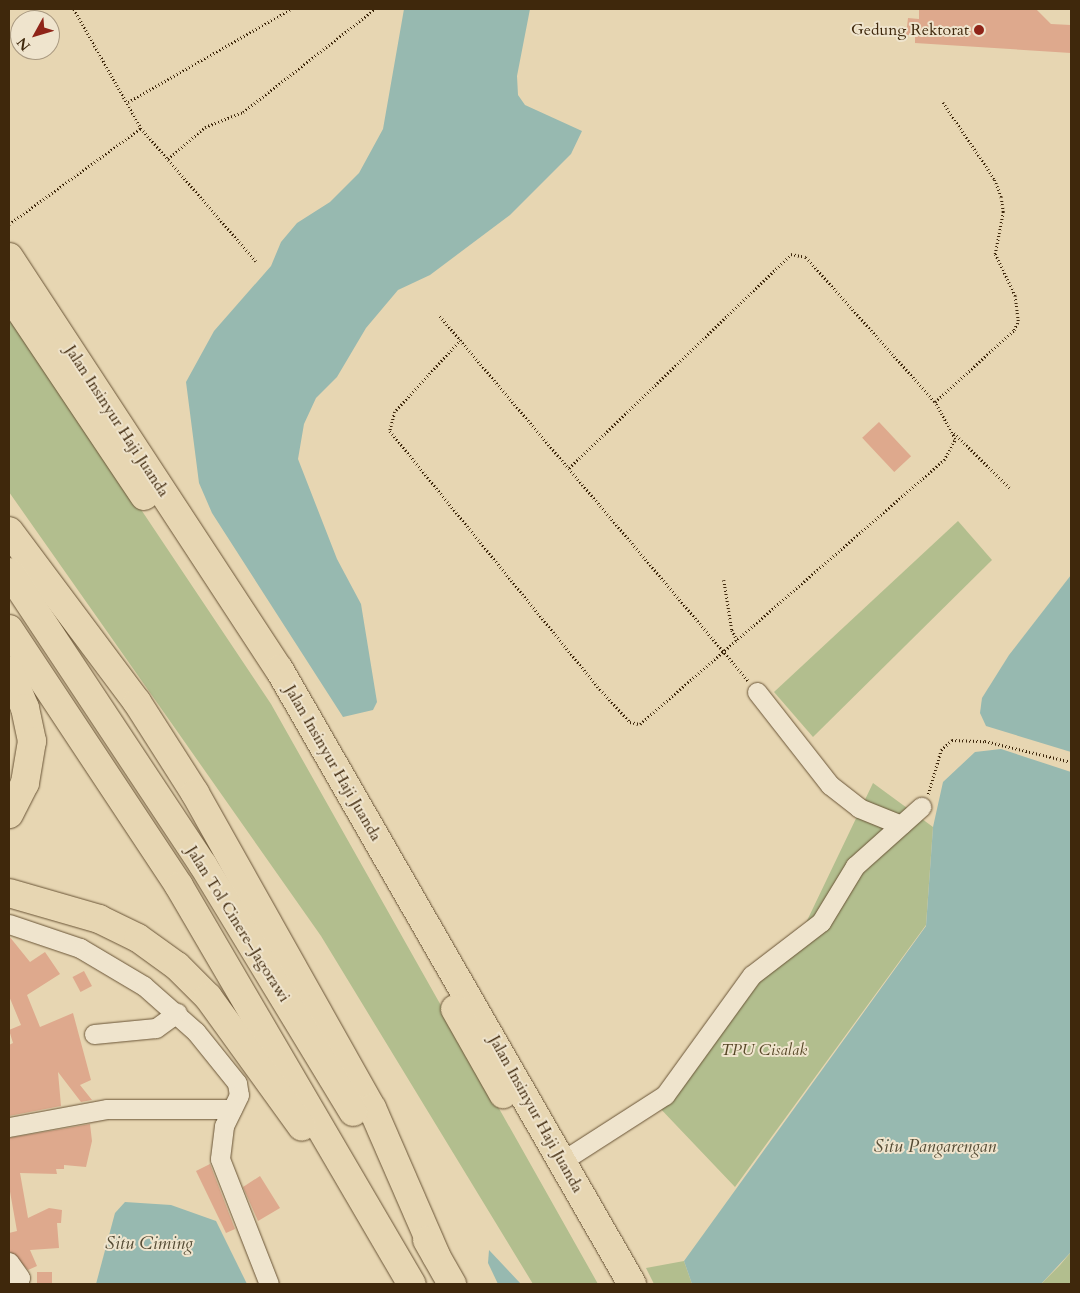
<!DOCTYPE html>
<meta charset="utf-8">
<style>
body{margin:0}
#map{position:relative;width:1080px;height:1293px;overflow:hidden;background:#e7d6b2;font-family:Cardo,serif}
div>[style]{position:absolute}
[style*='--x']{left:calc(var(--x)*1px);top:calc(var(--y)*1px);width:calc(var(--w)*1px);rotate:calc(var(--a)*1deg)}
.green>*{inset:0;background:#b2be8e}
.water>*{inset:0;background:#97b9b0}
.building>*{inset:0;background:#dea98d;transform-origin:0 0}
.path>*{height:2.5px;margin-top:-1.25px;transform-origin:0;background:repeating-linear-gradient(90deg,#3f280c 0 1px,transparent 0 3.5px)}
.roads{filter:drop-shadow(0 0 1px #695436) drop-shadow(0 0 1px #695436)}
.minor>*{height:19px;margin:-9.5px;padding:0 9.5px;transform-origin:9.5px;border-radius:9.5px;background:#efe4cd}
.highway>*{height:28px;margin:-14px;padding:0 14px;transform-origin:14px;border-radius:14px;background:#e7d6b2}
.dots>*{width:14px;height:14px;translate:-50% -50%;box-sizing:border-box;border:2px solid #efe4cd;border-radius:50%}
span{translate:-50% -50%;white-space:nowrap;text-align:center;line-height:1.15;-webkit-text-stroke:4px #efe4cd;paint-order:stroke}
.poi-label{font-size:16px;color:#3f280c}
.right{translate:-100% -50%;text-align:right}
.street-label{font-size:16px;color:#3f280c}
.park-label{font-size:16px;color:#564626;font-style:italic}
.water-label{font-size:18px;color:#554c35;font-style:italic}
.frame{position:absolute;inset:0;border:10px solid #3f280c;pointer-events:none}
.north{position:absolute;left:10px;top:10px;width:50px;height:50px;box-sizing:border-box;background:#efe4cd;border:1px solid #a99980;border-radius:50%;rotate:231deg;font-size:14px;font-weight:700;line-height:20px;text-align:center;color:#3f280c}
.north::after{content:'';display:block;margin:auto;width:18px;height:22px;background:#8f2418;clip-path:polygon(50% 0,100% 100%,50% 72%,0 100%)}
</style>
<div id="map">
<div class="green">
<div style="clip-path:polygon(9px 312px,271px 704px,598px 1284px,533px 1284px,321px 936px,9px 492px)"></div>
<div style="clip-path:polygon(958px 521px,992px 560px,813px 737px,774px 692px)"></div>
<div style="clip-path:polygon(873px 783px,933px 827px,926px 925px,735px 1187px,656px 1104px,716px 1016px,803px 929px)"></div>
<div style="clip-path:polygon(1071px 1252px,1071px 1284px,1041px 1284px,1060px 1265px)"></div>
<div style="clip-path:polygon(684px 1261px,692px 1284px,654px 1284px,646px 1268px)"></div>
</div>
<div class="water">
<div style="clip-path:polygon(404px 9px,530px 9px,517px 76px,518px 95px,525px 105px,582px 131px,571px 154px,510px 215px,430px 275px,398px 290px,366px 328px,337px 377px,316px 398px,304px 424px,298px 459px,337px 559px,361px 604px,377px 702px,373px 710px,343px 717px,212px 513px,199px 483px,186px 382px,214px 331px,271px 266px,281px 242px,297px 223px,330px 202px,359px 173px,383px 129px)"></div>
<div style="clip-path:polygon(1071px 575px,1071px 752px,986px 726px,980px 713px,982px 698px,1009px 655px)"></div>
<div style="clip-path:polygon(1001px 749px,1071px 772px,1071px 1252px,1041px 1284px,692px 1284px,684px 1261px,926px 926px,933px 827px,943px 782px,975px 752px)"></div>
<div style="clip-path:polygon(125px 1202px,171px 1205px,216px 1221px,247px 1284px,96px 1284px,115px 1213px)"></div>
<div style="clip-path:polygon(489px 1250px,521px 1284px,498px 1284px,488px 1263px)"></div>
</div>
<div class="building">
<div style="clip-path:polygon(919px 9px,1036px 9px,1051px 24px,1071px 25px,1071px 53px,915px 43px,915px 35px,906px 35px,908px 18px,919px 19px)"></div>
<div style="left:879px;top:422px;width:47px;height:23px;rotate:47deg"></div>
<div style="clip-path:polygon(9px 936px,30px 962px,45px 952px,60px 974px,27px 995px,40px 1027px,73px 1013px,91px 1080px,80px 1085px,92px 1100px,81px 1102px,58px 1072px,61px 1106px,9px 1116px,9px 1045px,13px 1043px,9px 1030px,21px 1025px,9px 996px)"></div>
<div style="left:84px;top:971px;width:17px;height:13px;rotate:62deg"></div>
<div style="clip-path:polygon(90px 1124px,92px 1141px,86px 1167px,64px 1165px,64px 1169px,56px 1169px,57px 1174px,20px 1173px,28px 1218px,49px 1208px,62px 1210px,61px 1223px,57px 1223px,59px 1248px,30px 1250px,37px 1266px,28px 1270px,9px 1251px,9px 1233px,17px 1231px,9px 1186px,9px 1138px)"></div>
<div style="clip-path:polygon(210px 1164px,235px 1229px,226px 1233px,196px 1171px)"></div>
<div style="clip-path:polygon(260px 1176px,280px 1208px,258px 1221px,243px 1187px)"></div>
<div style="left:52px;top:1272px;width:12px;height:15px;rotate:90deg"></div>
</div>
<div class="path">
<div style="--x:74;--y:9;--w:137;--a:60.6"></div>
<div style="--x:141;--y:128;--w:176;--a:49.2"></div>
<div style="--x:128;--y:102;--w:188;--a:-29.7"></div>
<div style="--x:168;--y:159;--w:49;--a:-40.9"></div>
<div style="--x:205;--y:127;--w:41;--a:-21.5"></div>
<div style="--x:243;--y:112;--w:167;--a:-38"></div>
<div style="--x:9;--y:224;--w:163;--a:-36"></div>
<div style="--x:440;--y:316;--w:478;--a:49.8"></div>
<div style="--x:461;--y:340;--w:98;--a:132.5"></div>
<div style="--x:395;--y:412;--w:20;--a:105"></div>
<div style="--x:390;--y:431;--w:333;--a:50.9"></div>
<div style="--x:600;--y:689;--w:45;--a:47.7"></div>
<div style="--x:630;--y:722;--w:10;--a:11"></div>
<div style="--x:640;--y:724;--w:403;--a:-41"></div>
<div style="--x:944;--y:460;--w:24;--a:-62"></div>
<div style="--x:955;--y:439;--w:42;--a:-118.4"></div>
<div style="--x:935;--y:402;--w:107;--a:-42.3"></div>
<div style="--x:1014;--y:330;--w:10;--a:-66"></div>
<div style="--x:1018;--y:321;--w:25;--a:-97"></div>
<div style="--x:1015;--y:296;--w:47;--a:-115.5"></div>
<div style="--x:995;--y:254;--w:43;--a:-79.2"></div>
<div style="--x:1003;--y:212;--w:15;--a:-98"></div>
<div style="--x:1001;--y:197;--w:19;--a:-111"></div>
<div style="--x:994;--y:179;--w:92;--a:-123.9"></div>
<div style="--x:954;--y:433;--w:78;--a:44.5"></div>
<div style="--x:569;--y:468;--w:308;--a:-43.9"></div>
<div style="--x:791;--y:254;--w:15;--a:11"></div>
<div style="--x:806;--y:257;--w:194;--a:48.3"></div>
<div style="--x:724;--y:580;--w:51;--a:80.9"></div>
<div style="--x:732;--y:630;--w:13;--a:63"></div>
<div style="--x:928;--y:794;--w:46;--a:-73.5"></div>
<div style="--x:941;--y:750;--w:15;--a:-42"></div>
<div style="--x:952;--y:740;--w:33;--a:2"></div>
<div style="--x:985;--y:741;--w:89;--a:13.7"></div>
</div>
<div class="roads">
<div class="minor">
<div style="--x:757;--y:692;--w:118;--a:51.9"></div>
<div style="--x:830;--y:785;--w:37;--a:38"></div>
<div style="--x:859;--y:808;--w:45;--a:22"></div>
<div style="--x:9;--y:924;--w:75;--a:18.7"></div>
<div style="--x:80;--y:948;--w:74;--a:30.7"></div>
<div style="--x:144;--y:986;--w:69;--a:41.5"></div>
<div style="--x:196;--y:1032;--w:65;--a:51.2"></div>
<div style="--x:237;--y:1083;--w:12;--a:81"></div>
<div style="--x:239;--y:1095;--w:34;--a:116"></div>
<div style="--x:224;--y:1126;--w:33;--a:97"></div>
<div style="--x:220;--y:1159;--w:134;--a:68.6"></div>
<div style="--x:94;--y:1034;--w:62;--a:-5.5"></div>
<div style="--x:156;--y:1028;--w:26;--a:-36"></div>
<div style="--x:9;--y:1127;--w:100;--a:-10.4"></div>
<div style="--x:107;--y:1109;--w:125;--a:0"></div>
<div style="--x:562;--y:1161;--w:122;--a:-32.7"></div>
<div style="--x:665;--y:1095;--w:148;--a:-54.1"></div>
<div style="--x:752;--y:975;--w:87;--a:-37.5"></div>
<div style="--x:821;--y:922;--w:66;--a:-58.7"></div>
<div style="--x:855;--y:866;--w:89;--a:-41.8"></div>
<div style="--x:9;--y:1262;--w:19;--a:55"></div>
<div style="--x:20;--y:1278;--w:7;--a:117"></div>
</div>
<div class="highway">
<div style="--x:9;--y:257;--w:493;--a:56.8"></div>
<div style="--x:279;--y:669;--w:709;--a:60.14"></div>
<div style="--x:9;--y:294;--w:243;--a:56.2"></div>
<div style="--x:9;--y:531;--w:214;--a:53.2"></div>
<div style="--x:137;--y:702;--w:108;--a:57.5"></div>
<div style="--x:195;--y:793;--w:361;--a:60.7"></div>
<div style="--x:372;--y:1108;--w:160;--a:66.5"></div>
<div style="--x:9;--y:572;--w:351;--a:56.5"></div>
<div style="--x:203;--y:865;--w:289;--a:58.7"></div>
<div style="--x:9;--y:629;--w:308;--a:56.5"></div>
<div style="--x:179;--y:886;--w:461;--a:59.7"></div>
<div style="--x:9;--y:670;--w:41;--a:67.2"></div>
<div style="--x:25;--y:708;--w:34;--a:78"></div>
<div style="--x:32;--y:741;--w:43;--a:99.5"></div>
<div style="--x:25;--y:783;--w:35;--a:117"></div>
<div style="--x:9;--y:893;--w:94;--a:16.1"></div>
<div style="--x:99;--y:919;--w:43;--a:26"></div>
<div style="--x:138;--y:938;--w:48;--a:35.7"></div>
<div style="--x:177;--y:966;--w:44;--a:45"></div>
<div style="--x:208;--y:997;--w:160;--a:54.1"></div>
<div style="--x:455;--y:1009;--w:98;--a:60.5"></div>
<div style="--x:427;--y:1240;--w:51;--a:60.4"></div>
</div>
</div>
<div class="dots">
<div style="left:979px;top:30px;background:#8f2418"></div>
</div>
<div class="poi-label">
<span class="right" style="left:969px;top:30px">Gedung Rektorat</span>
</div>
<div class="street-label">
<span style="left:117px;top:421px;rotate:57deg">Jalan Insinyur Haji Juanda</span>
<span style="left:333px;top:763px;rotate:60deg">Jalan Insinyur Haji Juanda</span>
<span style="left:238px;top:924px;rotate:58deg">Jalan Tol Cinere–Jagorawi</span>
<span style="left:536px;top:1114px;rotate:61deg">Jalan Insinyur Haji Juanda</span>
</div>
<div class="park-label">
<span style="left:764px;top:1050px">TPU Cisalak</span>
</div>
<div class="water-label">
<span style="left:935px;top:1147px">Situ Pangarengan</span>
<span style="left:149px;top:1244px">Situ Ciming</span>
</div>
<div class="frame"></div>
<div class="north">N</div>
</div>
